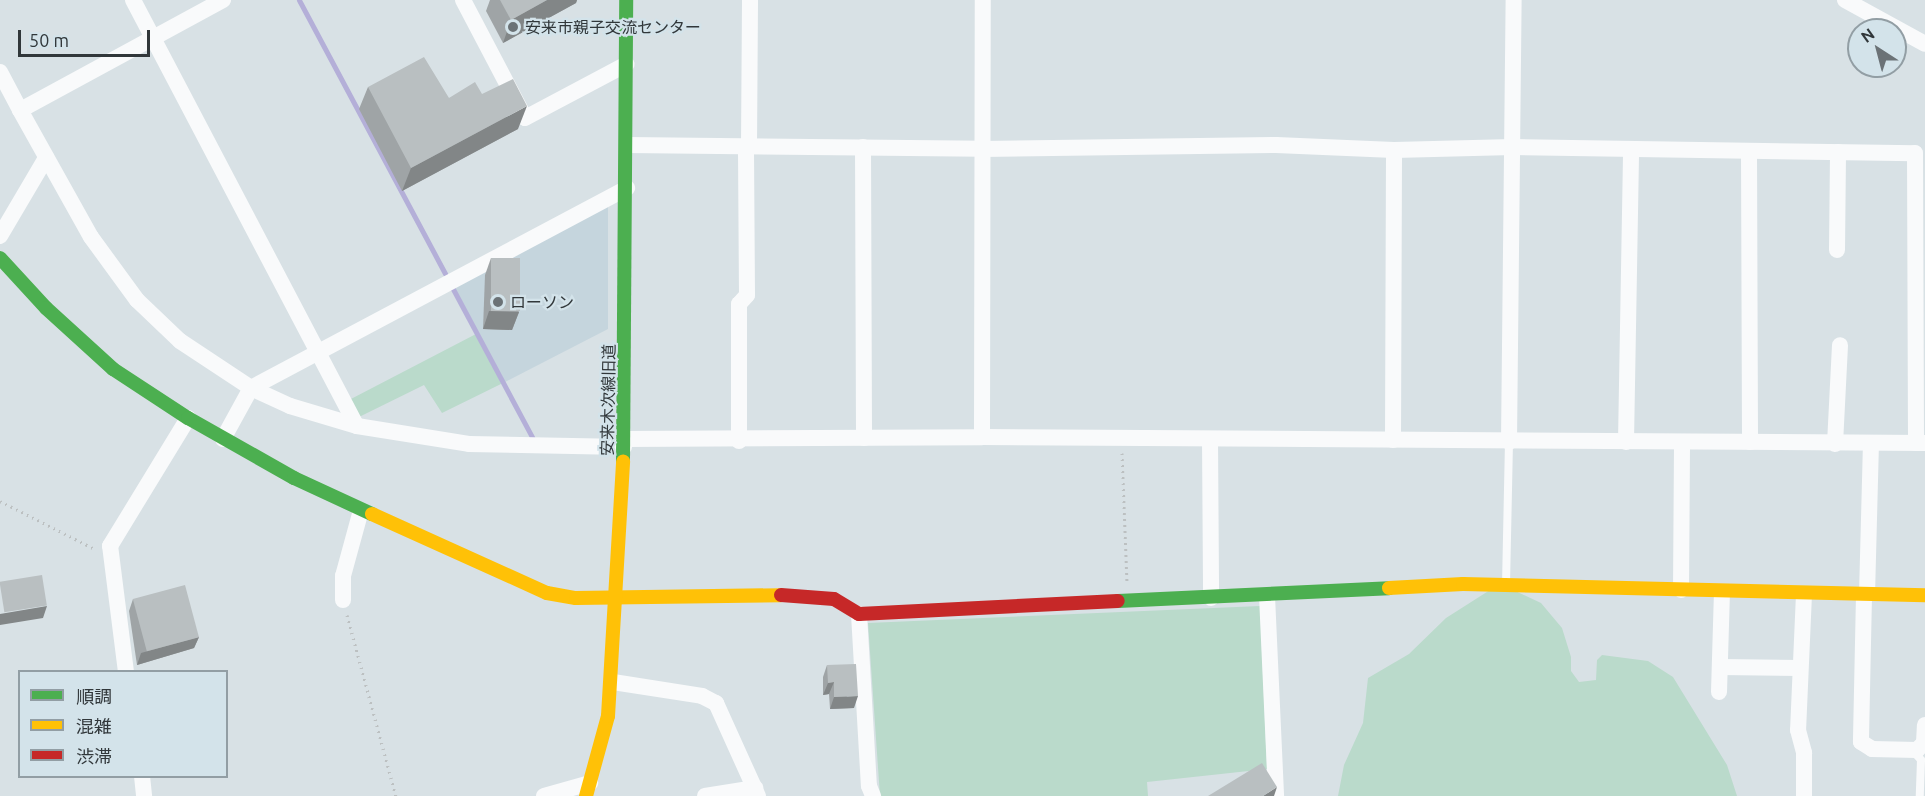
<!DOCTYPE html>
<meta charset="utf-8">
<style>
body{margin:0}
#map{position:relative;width:1925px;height:796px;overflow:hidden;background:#d8e1e5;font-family:Ubuntu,"Noto Sans JP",sans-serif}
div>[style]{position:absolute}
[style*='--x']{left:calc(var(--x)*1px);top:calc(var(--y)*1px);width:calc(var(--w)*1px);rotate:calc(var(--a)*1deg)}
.built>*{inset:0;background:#c5d5dd}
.green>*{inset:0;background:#badacb}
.stream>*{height:5px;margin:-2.5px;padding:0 2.5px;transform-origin:2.5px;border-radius:2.5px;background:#b4afd8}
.path>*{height:3px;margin-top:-1.5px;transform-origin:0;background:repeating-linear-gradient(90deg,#bcc0c1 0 1.5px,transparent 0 6px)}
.lane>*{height:8px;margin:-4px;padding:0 4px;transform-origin:4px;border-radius:4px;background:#f9fafb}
.street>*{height:16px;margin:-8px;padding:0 8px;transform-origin:8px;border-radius:8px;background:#f9fafb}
.fast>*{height:14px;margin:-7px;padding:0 7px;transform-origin:7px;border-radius:7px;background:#4caf50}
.slow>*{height:14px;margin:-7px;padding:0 7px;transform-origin:7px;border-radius:7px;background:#ffc107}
.jam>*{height:14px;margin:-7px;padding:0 7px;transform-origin:7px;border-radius:7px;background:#c62828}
.wall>*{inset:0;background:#9fa4a6}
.shaded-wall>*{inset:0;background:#828687}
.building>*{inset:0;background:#b9bfc1;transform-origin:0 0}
.dots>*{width:16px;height:16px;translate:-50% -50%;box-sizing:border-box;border:3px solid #d3e3ea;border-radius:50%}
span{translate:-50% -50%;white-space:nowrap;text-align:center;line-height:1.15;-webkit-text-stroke:4.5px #d3e3ea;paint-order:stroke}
.poi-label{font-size:16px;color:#31373a}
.left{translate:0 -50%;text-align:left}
.street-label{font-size:16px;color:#31373a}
.legend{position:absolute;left:18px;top:670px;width:210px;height:108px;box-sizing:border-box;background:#d3e3ea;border:2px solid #929ea4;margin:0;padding:8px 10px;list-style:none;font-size:18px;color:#31373a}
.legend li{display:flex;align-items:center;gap:12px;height:30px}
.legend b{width:30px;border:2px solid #929ea4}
.north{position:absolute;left:1847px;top:18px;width:60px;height:60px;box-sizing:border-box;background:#d3e3ea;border:2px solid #929ea4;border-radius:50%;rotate:324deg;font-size:16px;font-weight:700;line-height:24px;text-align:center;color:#31373a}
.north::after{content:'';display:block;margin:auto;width:21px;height:27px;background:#6b7276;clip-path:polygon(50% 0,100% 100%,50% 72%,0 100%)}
.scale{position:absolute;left:18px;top:30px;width:132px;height:27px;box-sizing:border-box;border:3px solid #31373a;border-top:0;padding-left:8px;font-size:18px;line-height:21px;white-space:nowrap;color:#31373a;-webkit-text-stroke:4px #d3e3ea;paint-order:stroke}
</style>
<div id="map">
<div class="built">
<div style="clip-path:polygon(608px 204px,608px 329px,505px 382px,453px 285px)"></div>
</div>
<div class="green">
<div style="clip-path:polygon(476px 334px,503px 383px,442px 413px,424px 385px,359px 417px,349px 400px)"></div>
<div style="clip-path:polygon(1511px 589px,1541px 603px,1562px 628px,1571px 657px,1571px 671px,1579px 682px,1596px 680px,1597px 660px,1602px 655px,1648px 661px,1673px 677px,1727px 765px,1737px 796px,1338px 796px,1344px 765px,1363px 723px,1368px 678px,1409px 654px,1446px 618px,1490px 590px)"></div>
<div style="clip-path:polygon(1260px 606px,1267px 769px,1147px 782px,1148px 796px,880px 796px,868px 623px)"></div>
</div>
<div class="stream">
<div style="--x:299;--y:0;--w:310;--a:61.9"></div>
<div style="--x:453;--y:289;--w:168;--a:61.9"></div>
</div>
<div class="path">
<div style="--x:1122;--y:453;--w:129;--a:87.8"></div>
<div style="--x:0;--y:501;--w:106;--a:26.8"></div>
<div style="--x:347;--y:615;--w:188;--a:74.9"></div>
</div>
<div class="lane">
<div style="--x:1506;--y:585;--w:143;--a:-88.8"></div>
<div style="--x:1913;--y:751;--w:12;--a:48"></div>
<div style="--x:1921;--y:760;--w:36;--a:92"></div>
</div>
<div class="street">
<div style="--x:133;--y:0;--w:481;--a:62.3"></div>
<div style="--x:223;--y:0;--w:231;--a:151.5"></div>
<div style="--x:20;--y:110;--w:145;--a:60.8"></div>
<div style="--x:91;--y:237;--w:78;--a:53.9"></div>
<div style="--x:137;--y:300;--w:59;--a:43.6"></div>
<div style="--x:180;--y:341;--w:85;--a:33.5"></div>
<div style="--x:251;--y:388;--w:43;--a:24.8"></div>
<div style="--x:290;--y:406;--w:70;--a:16.6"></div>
<div style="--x:357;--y:426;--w:113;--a:9.1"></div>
<div style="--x:469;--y:444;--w:155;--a:1.1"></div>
<div style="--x:463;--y:0;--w:133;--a:62.3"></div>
<div style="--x:525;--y:118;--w:115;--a:-27.9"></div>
<div style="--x:1845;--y:0;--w:91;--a:28.8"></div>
<div style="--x:0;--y:72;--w:43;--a:62.2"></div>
<div style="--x:627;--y:145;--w:355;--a:0.6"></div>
<div style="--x:982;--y:149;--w:294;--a:-0.8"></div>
<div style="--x:1276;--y:145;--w:118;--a:2.4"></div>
<div style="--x:1394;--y:150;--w:119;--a:-1.4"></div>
<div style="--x:1513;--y:147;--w:402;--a:0.9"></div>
<div style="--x:1915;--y:153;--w:290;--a:89.8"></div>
<div style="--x:749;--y:145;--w:145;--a:-89.6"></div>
<div style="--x:863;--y:147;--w:291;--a:89.8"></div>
<div style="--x:1749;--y:152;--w:290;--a:89.8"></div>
<div style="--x:0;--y:236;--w:91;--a:-59.5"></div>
<div style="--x:1837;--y:250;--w:98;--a:-89.4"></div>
<div style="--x:982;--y:437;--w:437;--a:-89.9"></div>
<div style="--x:223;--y:439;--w:58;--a:-61.2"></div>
<div style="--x:251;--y:388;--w:426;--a:-28"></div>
<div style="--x:624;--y:439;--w:358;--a:-0.3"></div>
<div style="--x:982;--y:437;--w:943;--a:0.36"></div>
<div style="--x:1210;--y:440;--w:158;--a:89.6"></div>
<div style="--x:1393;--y:440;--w:290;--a:-89.8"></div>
<div style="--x:739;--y:441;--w:137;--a:-90"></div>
<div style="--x:739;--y:304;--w:12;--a:-48"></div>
<div style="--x:747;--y:295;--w:150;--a:-90.4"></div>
<div style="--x:1509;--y:442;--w:442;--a:-89.4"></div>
<div style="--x:1626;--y:442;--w:293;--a:-89"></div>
<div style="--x:1835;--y:444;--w:99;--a:-87.1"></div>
<div style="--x:1681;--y:590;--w:147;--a:-89.6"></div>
<div style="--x:1804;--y:594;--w:136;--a:92.5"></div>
<div style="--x:1798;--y:730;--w:24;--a:75"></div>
<div style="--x:1804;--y:753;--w:43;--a:90"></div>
<div style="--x:1864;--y:595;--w:147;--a:91.2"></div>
<div style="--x:1861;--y:742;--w:13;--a:32"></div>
<div style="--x:1872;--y:749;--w:45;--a:1.3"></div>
<div style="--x:1917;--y:750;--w:10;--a:-45"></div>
<div style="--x:1924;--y:743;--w:18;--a:-87"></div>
<div style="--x:1867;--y:595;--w:150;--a:-88.5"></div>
<div style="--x:1267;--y:596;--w:200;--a:87.4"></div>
<div style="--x:343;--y:600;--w:24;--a:-90"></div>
<div style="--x:343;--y:576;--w:68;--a:-74.7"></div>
<div style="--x:859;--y:614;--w:172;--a:86.7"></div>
<div style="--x:869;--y:786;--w:11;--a:68"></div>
<div style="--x:1720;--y:667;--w:79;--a:0.7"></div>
<div style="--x:126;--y:672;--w:127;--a:-97.2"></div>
<div style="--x:110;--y:546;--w:150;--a:-58.6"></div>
<div style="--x:613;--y:682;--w:90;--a:8.9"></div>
<div style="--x:702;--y:696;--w:16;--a:27"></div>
<div style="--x:716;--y:703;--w:102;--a:65.7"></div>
<div style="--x:1719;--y:692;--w:100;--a:-88.3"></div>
<div style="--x:142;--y:776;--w:20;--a:84"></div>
<div style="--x:544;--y:796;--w:48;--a:-15.8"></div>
<div style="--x:705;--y:796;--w:51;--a:-9.1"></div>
</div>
<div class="fast">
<div style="--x:0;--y:258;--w:68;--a:47.4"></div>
<div style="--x:46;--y:308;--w:91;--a:42.3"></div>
<div style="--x:113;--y:369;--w:90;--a:33.2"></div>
<div style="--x:188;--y:418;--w:122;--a:29.5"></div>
<div style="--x:294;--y:478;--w:86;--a:24.8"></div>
<div style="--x:623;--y:461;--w:461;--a:-89.6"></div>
<div style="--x:1118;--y:601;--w:271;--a:-2.7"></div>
</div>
<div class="slow">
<div style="--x:372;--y:514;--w:192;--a:24.3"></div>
<div style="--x:547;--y:593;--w:29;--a:10"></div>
<div style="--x:576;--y:598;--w:205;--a:-0.8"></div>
<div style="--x:1389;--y:588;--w:74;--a:-3.1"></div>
<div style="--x:1463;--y:584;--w:462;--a:1.4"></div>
<div style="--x:586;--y:796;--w:83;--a:-74.6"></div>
<div style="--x:608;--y:716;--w:255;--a:-86.6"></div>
</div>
<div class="jam">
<div style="--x:781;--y:595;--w:53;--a:4.3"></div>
<div style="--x:834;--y:599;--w:29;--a:31"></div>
<div style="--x:859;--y:614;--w:259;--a:-2.9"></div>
</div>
<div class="wall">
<div style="clip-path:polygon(490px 0,577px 0,576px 3px,503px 43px,486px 11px)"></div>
<div style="clip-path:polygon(368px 87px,449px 98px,482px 94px,518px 129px,402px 191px,359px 109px)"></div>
<div style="clip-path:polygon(491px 258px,519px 312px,512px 330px,483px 329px,485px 275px)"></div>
<div style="clip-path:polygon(133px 599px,199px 637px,194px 648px,137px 665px,129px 611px)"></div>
<div style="clip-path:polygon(827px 665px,854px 708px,830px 709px,829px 694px,823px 695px,823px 677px)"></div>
</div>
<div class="shaded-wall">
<div style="clip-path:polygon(547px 0,577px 0,576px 3px,503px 43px,511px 20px)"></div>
<div style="clip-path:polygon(527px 106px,518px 129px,402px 191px,411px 168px)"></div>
<div style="clip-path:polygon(489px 311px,519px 312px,512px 330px,483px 329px)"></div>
<div style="clip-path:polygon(47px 606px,43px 618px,0 625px,0 614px)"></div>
<div style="clip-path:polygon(199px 637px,194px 648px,137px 665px,141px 653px)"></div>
<div style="clip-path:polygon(834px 682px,829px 694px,823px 695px,828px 683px)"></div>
<div style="clip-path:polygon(858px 696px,854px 708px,830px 709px,834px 697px)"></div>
<div style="clip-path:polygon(1277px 787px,1274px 796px,1263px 796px)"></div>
</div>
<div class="building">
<div style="clip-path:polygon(500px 0,547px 0,511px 20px)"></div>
<div style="clip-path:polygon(424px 57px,449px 98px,475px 82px,482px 94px,513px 79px,527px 106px,411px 168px,368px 87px)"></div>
<div style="left:491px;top:258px;width:29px;height:53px"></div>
<div style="left:42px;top:575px;width:31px;height:43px;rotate:81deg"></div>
<div style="left:185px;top:585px;width:54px;height:54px;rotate:75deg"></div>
<div style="clip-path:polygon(856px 664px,858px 696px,834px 697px,834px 682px,828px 683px,827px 665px)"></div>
<div style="clip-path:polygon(1262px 763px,1277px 787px,1263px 796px,1208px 796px)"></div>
</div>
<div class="dots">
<div style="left:513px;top:27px;background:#6b7276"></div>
<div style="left:498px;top:302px;background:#6b7276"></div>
</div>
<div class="poi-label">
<span class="left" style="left:525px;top:27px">安来市親子交流センター</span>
<span class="left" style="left:510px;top:302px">ローソン</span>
</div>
<div class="street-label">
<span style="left:608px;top:400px;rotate:-89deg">安来木次線旧道</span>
</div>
<ul class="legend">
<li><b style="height:8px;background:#4caf50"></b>順調</li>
<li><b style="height:8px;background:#ffc107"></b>混雑</li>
<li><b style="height:8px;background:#c62828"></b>渋滞</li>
</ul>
<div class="north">N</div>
<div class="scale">50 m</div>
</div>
